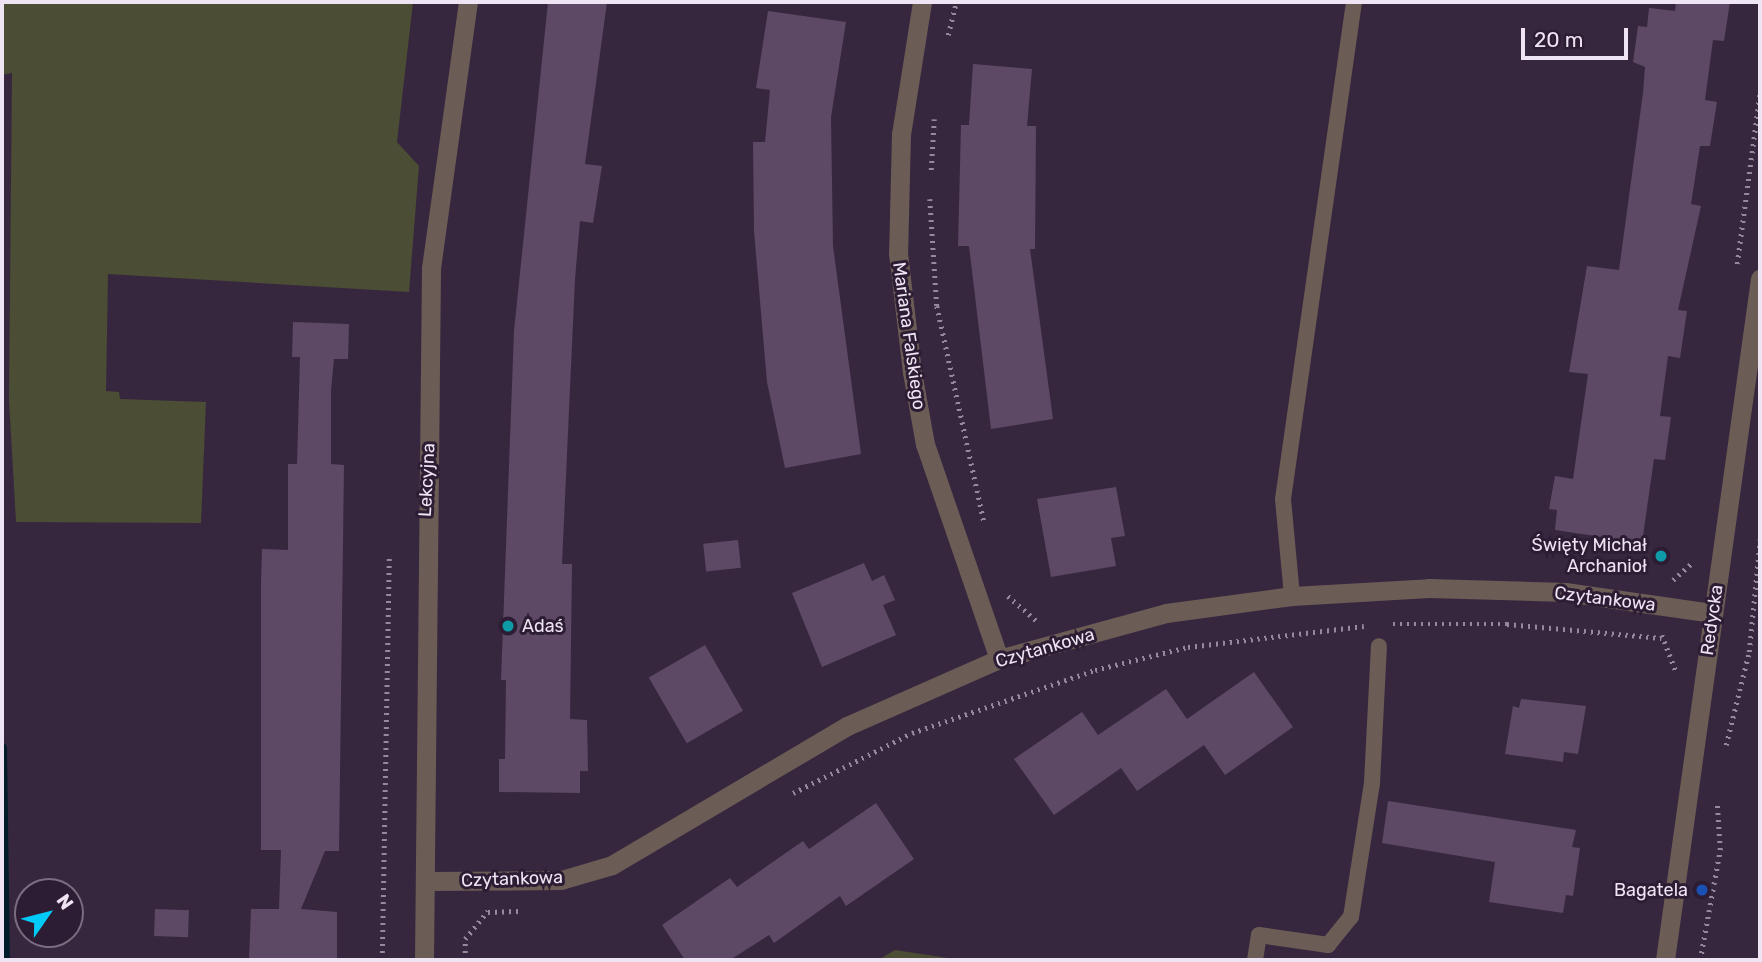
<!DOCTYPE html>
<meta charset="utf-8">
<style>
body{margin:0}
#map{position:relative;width:1762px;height:962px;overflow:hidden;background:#37273e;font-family:Rubik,sans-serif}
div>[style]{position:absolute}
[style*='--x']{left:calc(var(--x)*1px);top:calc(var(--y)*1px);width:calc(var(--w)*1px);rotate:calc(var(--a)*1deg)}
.green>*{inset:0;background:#4b4d35}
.stream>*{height:10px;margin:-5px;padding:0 5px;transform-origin:5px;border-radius:5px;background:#001d29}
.building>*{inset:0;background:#5d4865;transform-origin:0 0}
.path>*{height:4.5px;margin-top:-2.25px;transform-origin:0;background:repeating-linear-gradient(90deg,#96899c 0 2px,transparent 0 7px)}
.service>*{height:16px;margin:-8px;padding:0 8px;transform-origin:8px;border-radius:8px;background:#6c5c56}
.minor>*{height:19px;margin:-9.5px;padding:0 9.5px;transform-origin:9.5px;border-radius:9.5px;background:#6c5c56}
.tertiary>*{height:19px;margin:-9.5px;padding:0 9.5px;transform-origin:9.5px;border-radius:9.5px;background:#6c5c56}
.dots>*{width:19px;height:19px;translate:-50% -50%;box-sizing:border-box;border:4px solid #2d1d34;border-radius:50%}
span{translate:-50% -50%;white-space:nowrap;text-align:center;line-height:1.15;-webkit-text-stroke:6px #2d1d34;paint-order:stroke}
.street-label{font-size:18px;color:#eee4f3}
.poi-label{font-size:18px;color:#eee4f3}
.right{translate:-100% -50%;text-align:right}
.left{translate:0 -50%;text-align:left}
.frame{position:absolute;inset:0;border:4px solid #eee4f3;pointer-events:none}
.north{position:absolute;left:14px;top:878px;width:70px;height:70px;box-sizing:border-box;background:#2d1d34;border:2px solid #7a6d80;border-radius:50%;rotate:55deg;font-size:19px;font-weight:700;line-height:28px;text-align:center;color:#eee4f3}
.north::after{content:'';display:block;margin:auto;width:24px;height:32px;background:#00cbf8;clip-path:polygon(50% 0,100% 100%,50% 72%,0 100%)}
.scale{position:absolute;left:1521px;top:28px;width:107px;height:32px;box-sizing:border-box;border:4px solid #eee4f3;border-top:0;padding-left:9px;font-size:21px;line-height:24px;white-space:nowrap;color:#eee4f3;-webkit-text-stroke:5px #2d1d34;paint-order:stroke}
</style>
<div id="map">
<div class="green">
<div style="clip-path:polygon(2px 2px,413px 2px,397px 142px,419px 166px,409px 292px,108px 274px,106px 391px,119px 392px,120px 399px,206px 402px,201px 523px,16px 522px,9px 400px,12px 73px,2px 75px)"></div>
<div style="clip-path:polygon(895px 950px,961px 960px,878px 960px)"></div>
</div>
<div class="stream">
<div style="--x:2;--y:748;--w:212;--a:89.2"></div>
</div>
<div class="building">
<div style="clip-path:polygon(548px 2px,607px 2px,585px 164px,602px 166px,593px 223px,580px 221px,575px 279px,562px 564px,572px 564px,570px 719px,587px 720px,588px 771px,580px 771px,580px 793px,499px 792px,499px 759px,505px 759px,506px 680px,501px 680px,514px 331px)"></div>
<div style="clip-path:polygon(1676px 2px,1730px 2px,1724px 41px,1713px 40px,1705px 100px,1717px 102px,1710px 146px,1700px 146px,1691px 204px,1701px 206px,1678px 310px,1687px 311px,1680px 358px,1668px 356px,1660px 416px,1671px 417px,1665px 460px,1654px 459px,1642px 543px,1555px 530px,1557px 510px,1549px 509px,1555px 476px,1573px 479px,1588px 374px,1569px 372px,1587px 266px,1619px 270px,1643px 93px,1645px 67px,1633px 62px,1638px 26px,1647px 27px,1649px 8px,1675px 11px)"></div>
<div style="clip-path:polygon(768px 11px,846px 22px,831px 117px,833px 246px,861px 454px,785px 468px,767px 382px,754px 231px,753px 142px,765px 142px,770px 90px,756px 88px)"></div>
<div style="clip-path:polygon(973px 64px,1032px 69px,1027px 126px,1036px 126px,1035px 249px,1030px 249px,1053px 419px,991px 429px,969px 246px,958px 246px,961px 125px,969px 125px)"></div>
<div style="clip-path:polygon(293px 322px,349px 324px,348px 359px,334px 359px,331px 390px,331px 464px,344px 465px,339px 851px,325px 851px,301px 909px,337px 912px,337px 960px,249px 960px,251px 909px,279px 909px,281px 850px,261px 850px,261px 583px,262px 549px,288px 550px,288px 464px,297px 464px,300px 357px,292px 357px)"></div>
<div style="clip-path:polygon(1116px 487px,1125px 536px,1111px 538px,1116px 566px,1051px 577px,1037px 499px)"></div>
<div style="left:738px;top:540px;width:28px;height:35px;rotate:84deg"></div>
<div style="clip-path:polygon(864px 563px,872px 581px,884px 575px,895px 600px,883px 605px,896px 635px,822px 667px,792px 593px)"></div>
<div style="left:705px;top:645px;width:76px;height:65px;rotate:60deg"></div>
<div style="clip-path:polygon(1254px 672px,1293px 727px,1225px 775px,1204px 745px,1137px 791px,1121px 768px,1054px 815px,1014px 759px,1082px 712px,1098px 735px,1166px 689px,1187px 719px)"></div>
<div style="clip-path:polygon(1521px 699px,1586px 706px,1578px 754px,1564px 752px,1563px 762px,1505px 754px,1513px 706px,1519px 708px)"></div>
<div style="clip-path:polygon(1388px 801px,1576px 830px,1572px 847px,1580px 848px,1573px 896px,1566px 895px,1563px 913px,1489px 902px,1495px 862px,1382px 843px)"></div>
<div style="clip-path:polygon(876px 803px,914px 859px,846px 906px,840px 896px,774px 943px,769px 935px,730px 960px,685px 960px,662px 925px,730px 878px,737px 887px,803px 841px,809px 849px)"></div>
<div style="left:155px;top:909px;width:34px;height:27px;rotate:2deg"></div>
</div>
<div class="path">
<div style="--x:948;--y:35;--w:34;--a:-76"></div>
<div style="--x:931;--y:170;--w:51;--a:-86.6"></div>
<div style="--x:930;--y:199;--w:107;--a:86.3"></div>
<div style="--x:937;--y:306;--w:220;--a:77.7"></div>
<div style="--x:1737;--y:264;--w:174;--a:-82.4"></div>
<div style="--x:1673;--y:580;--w:27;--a:-42"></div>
<div style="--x:1008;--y:596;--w:37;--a:41"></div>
<div style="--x:1393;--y:624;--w:114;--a:0"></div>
<div style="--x:1507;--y:624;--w:155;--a:5.2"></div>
<div style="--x:1662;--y:635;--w:40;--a:69"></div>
<div style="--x:1726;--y:745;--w:96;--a:-76.1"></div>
<div style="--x:1749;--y:652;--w:114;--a:-84.4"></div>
<div style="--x:793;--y:793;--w:133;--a:-26.8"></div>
<div style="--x:912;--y:733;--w:194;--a:-19"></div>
<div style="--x:1095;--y:670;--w:96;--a:-13.9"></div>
<div style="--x:1188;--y:647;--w:177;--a:-6.8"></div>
<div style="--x:488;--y:912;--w:31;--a:-2"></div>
<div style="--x:382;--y:960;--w:403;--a:-89"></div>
<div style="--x:465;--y:960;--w:21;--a:-90"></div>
<div style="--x:465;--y:939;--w:36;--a:-51"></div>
<div style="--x:1700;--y:960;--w:112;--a:-79.7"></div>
<div style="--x:1720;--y:850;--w:48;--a:-93.6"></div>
</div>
<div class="service">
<div style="--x:1292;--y:596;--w:97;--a:-95.3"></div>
<div style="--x:1283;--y:499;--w:502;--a:-81.87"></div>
<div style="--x:1255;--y:960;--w:25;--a:-81"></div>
<div style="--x:1259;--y:935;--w:70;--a:8.2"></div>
<div style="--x:1328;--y:945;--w:36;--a:-51"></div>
<div style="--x:1351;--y:917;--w:136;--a:-81.1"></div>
<div style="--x:1372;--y:783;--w:137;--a:-87.1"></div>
</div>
<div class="minor">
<div style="--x:922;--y:2;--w:134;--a:99"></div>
<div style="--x:901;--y:134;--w:119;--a:91.4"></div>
<div style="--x:898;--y:253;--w:120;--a:83.3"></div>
<div style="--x:912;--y:372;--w:73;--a:79.8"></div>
<div style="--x:925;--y:444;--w:227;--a:71"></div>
<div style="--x:425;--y:881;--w:136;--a:-0.4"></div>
<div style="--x:561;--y:880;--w:53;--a:-16.4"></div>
<div style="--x:612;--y:865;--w:273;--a:-30.6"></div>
<div style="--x:847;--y:726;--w:166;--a:-23.8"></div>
<div style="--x:999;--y:659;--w:173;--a:-15.4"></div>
<div style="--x:1166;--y:613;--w:127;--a:-7.7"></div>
<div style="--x:1292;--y:596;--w:137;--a:-3.3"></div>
<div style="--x:1429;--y:588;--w:136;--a:1.7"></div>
<div style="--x:1565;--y:592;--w:148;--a:8.1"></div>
<div style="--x:424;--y:960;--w:692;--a:-89.42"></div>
<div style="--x:431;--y:268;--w:269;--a:-82.1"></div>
</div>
<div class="tertiary">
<div style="--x:1665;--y:960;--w:688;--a:-82.06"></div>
</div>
<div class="dots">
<div style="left:1661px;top:556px;background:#0f9aa8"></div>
<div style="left:508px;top:626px;background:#0f9aa8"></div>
<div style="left:1702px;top:890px;background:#1a4fb4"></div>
</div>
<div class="street-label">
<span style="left:909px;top:336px;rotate:82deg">Mariana Falskiego</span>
<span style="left:427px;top:480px;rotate:-87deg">Lekcyjna</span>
<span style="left:1605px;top:599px;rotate:7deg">Czytankowa</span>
<span style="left:1712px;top:620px;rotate:-82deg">Redycka</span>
<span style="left:1045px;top:648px;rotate:-16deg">Czytankowa</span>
<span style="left:512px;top:879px;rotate:-2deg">Czytankowa</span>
</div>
<div class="poi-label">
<span class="right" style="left:1647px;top:556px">Święty Michał<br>Archanioł</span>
<span class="left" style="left:522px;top:626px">Adaś</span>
<span class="right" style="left:1688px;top:890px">Bagatela</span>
</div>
<div class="frame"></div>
<div class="north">N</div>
<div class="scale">20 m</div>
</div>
